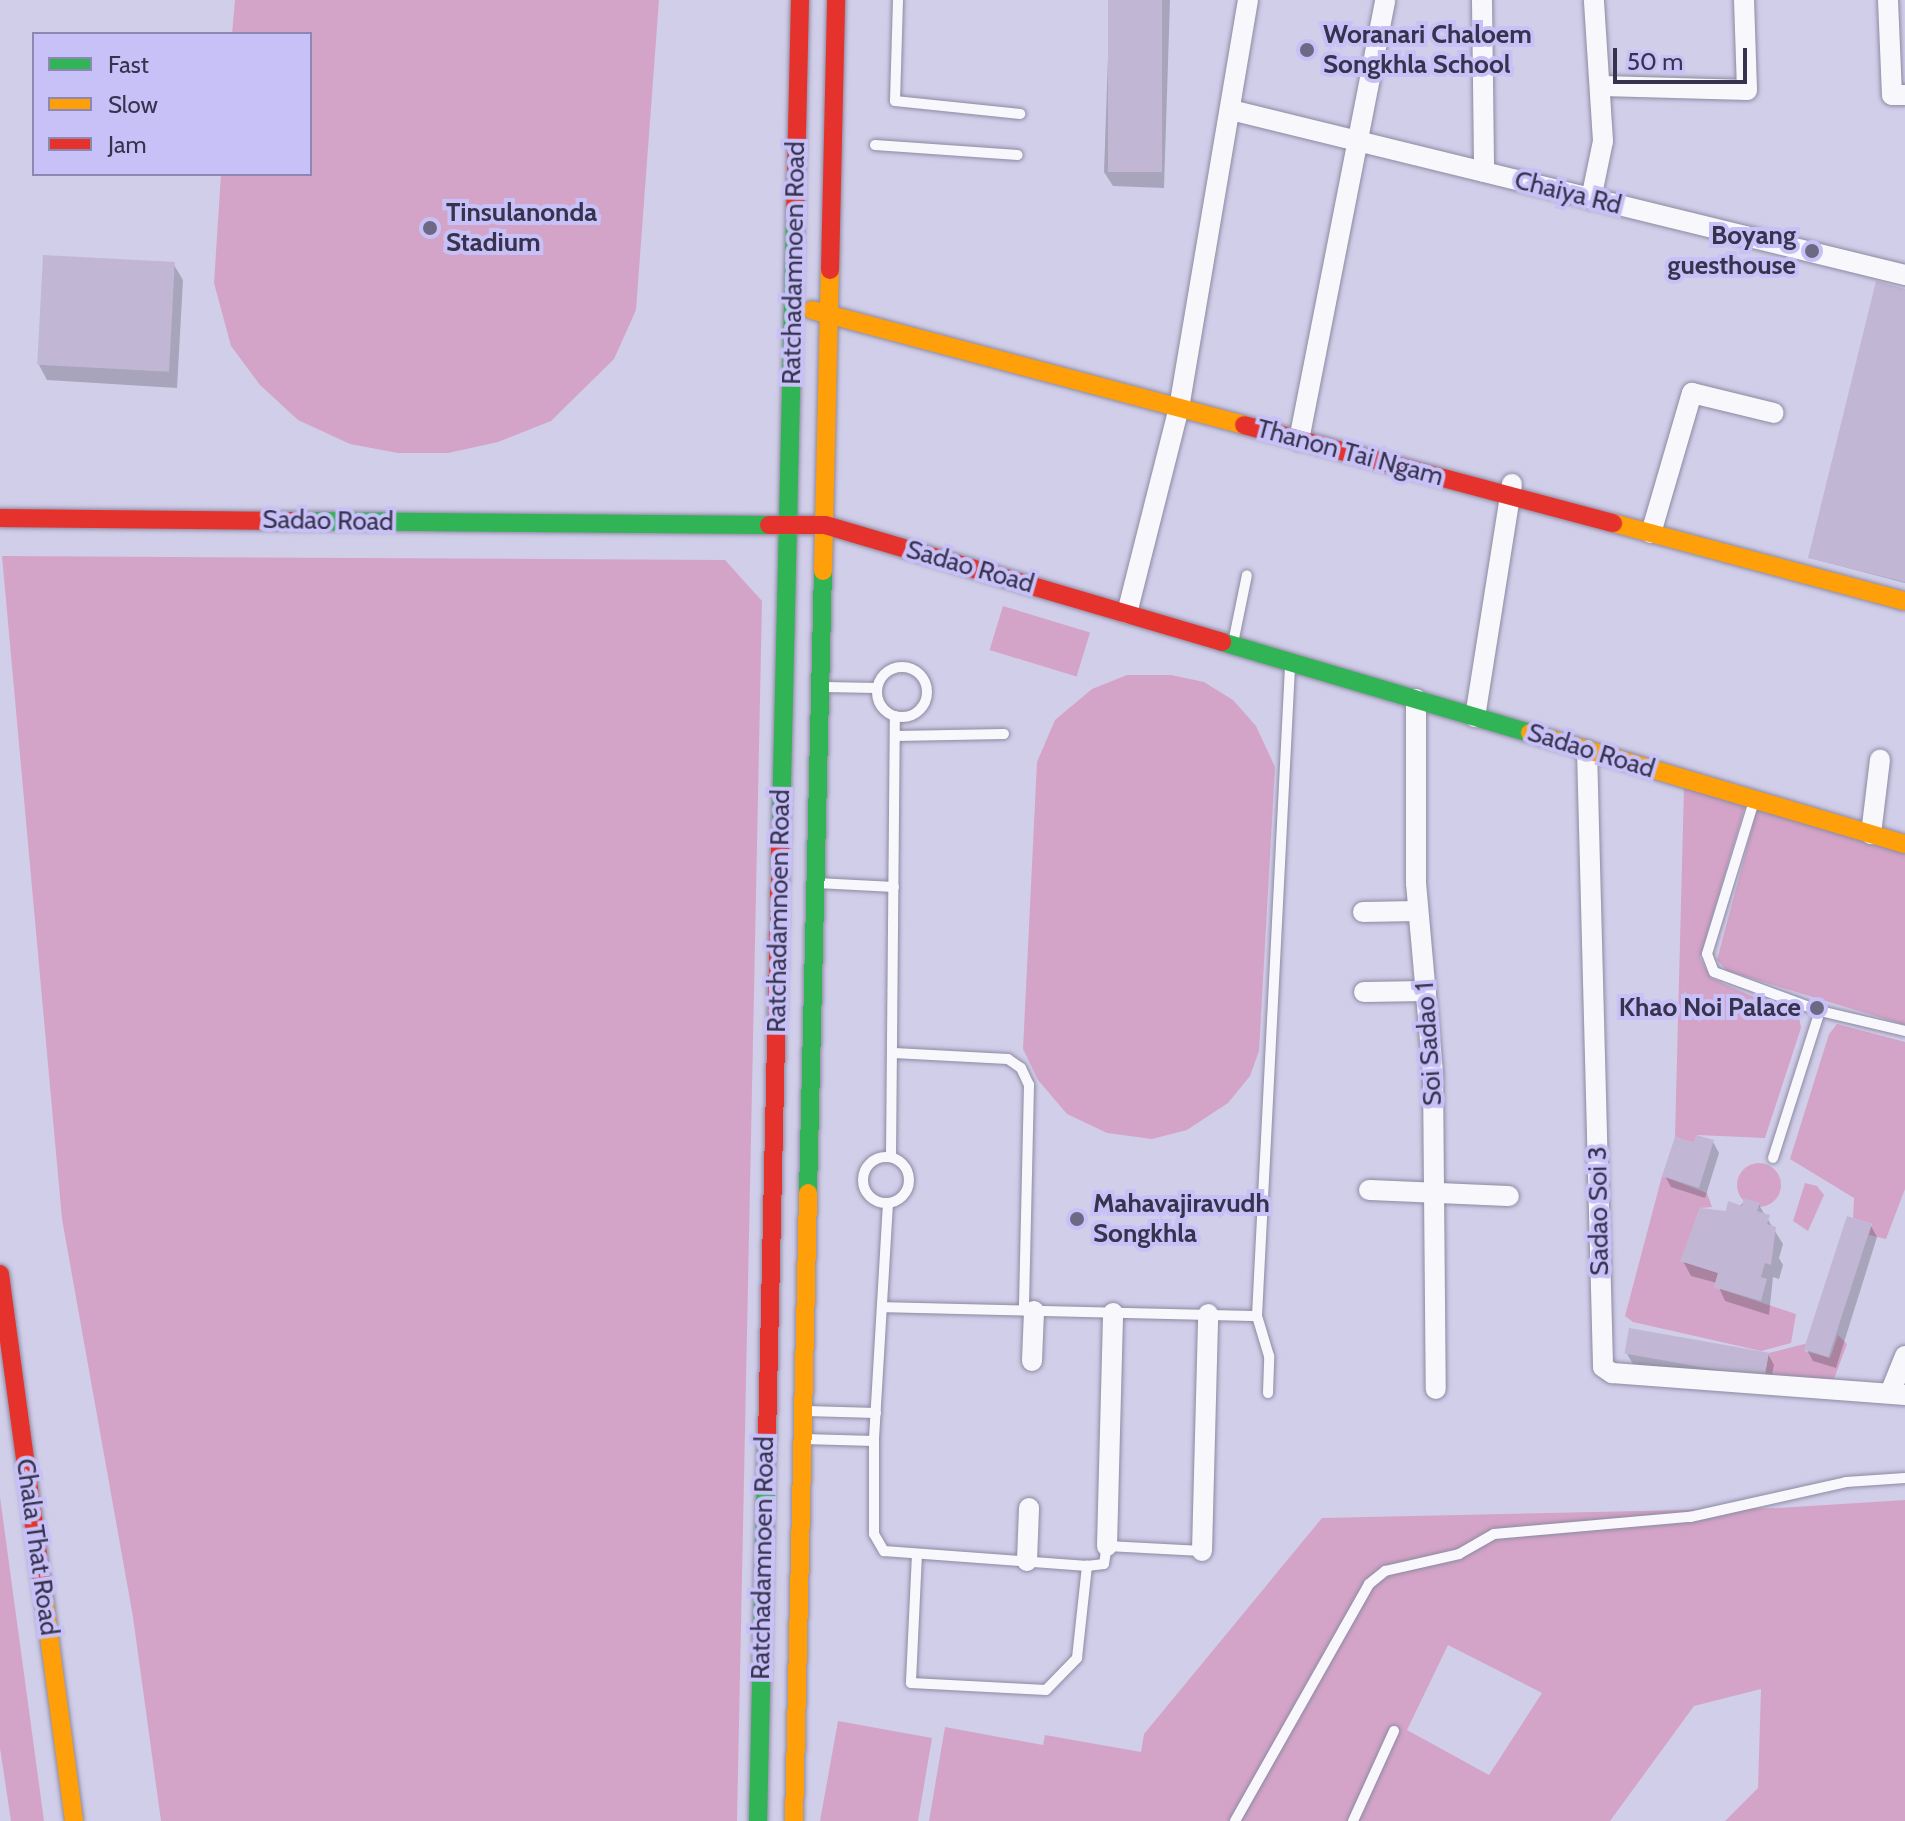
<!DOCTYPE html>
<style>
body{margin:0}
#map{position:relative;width:1905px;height:1821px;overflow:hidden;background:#d1ceea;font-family:Cabin,sans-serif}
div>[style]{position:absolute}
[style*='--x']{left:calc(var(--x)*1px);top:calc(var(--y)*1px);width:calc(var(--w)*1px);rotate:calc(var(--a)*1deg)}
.green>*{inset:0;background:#d4a4c8;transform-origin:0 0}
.round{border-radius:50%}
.shadow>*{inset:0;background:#0003}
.building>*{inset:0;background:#c1b6d3;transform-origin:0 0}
.roads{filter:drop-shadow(0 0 2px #8d8aa1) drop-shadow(0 0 2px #8d8aa1)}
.lane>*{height:10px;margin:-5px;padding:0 5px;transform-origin:5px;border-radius:5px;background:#f8f8fc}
.lane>.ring{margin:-5px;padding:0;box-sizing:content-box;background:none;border:10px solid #f8f8fc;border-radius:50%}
.street>*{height:20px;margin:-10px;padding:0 10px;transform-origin:10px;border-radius:10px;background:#f8f8fc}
.fast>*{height:18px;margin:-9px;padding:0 9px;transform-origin:9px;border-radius:9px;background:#30b455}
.slow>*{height:18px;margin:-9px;padding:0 9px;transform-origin:9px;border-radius:9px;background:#ff9f0a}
.jam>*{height:18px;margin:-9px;padding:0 9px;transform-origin:9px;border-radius:9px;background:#e5322d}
.dots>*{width:22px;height:22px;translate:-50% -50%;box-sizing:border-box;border:4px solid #c7c1f7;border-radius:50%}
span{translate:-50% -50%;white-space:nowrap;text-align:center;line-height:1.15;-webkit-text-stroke:8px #c7c1f7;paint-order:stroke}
.poi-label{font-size:26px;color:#37334e;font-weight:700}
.left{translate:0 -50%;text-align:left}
.right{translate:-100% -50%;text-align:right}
.street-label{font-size:26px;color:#37334e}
.legend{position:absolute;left:32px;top:32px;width:280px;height:144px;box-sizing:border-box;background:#c7c1f7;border:2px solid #8d88b3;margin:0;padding:10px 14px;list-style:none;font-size:24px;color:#37334e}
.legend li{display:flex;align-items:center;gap:16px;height:40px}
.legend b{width:40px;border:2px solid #8d88b3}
.scale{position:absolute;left:1613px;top:48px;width:134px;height:36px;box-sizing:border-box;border:4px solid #37334e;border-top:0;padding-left:10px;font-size:24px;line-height:28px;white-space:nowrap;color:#37334e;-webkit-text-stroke:6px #c7c1f7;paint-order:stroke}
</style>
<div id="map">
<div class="green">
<div style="clip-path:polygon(235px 0,659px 0,636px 310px,614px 359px,551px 421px,498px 442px,448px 453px,398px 453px,350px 444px,298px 420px,260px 385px,231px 346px,214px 283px,221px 174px,310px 174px,310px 34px,232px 34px)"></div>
<div style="clip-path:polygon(2px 556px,725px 560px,762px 601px,737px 1821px,161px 1821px,133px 1617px,62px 1219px)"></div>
<div style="left:1003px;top:606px;width:91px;height:46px;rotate:17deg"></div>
<div style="clip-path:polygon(1127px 675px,1171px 675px,1204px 682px,1233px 700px,1256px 726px,1275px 767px,1259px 1051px,1250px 1076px,1228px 1103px,1187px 1130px,1152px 1139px,1107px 1133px,1067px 1114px,1038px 1080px,1023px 1049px,1037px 762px,1055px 720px,1092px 689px)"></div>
<div style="clip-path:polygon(1684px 786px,1746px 803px,1700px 958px,1711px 978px,1799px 1017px,1801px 1028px,1765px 1138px,1697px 1135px,1694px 1143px,1675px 1137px)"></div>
<div style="clip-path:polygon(1758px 806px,1905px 846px,1905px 1025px,1727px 971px,1717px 960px)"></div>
<div style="clip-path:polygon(1837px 1024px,1905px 1042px,1905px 1189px,1886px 1239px,1869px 1235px,1872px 1224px,1853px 1218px,1854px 1198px,1790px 1159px,1829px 1034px)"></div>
<div class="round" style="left:1737px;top:1163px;width:44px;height:44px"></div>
<div style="clip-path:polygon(1662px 1176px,1707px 1193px,1712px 1207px,1700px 1208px,1681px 1261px,1718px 1273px,1714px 1287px,1796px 1314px,1791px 1343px,1761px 1351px,1633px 1322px,1625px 1316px)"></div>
<div style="clip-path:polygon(1805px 1183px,1817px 1186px,1824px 1195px,1808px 1231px,1793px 1221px)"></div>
<div style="clip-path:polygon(1838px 1335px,1847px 1344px,1831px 1387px,1764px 1379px,1769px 1353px,1808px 1343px,1805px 1351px,1830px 1358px)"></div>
<div style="clip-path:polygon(0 1497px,44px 1821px,11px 1821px,0 1748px)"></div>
<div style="clip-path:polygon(evenodd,1905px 1500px,1905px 1821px,1725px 1821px,1758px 1788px,1761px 1689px,1694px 1706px,1610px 1821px,929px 1821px,945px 1727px,1043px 1745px,1045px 1735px,1141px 1752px,1144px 1734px,1322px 1518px,1776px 1508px,1905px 1500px,1448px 1645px,1542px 1693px,1489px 1775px,1407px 1730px,1448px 1645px)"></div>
<div style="clip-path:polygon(838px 1721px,932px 1738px,918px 1821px,820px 1821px)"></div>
</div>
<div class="shadow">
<div style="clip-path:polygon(1110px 0,1170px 0,1164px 188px,1113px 186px,1104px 172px)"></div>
<div style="clip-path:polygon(174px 265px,183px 280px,177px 388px,47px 380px,39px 365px)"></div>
<div style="clip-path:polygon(1905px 291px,1905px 583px,1810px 558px)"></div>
<div style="clip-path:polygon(1713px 1142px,1719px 1153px,1705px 1198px,1671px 1187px,1665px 1176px,1695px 1146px)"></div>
<div style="clip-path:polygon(1745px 1201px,1759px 1205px,1783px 1244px,1779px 1258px,1783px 1265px,1779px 1279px,1773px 1277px,1769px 1315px,1725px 1301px,1717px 1283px,1691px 1276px,1683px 1261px)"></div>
<div style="clip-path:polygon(1871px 1226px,1877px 1237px,1836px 1368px,1813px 1361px,1807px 1350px)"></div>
<div style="clip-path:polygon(1627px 1354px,1768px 1354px,1774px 1365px,1769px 1389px,1633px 1364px)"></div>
</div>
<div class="building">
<div style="left:1108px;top:0;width:54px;height:172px"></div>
<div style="left:43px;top:255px;width:132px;height:110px;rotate:3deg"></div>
<div style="clip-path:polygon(1876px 281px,1905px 289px,1905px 582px,1808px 558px)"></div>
<div style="clip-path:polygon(1696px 1135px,1714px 1140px,1699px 1188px,1662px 1176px,1675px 1137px,1694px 1143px)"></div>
<div style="clip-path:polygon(1744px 1198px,1760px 1203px,1757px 1211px,1770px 1215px,1767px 1224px,1776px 1227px,1771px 1265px,1765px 1263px,1761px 1277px,1767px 1279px,1761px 1301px,1714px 1287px,1718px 1273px,1680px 1261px,1700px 1208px,1726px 1211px,1728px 1201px,1742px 1206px)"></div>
<div style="left:1847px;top:1216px;width:26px;height:140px;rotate:18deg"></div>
<div style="left:1629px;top:1328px;width:142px;height:26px;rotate:10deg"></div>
</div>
<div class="roads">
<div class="lane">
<div style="--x:898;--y:0;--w:101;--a:91.7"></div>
<div style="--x:895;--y:101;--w:126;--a:5.9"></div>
<div style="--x:875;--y:145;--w:143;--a:4"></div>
<div style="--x:1233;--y:643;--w:69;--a:-78.4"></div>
<div class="ring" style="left:877px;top:667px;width:40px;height:40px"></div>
<div style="--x:824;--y:687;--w:53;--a:1.1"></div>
<div style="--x:896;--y:736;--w:108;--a:-1.1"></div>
<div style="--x:1754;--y:801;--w:160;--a:107.1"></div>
<div style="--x:1707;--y:954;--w:19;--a:69"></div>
<div style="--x:1714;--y:972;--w:113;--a:20.2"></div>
<div style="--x:1820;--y:1011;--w:87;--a:13.2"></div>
<div style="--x:817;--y:883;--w:77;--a:3"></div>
<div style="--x:894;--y:1053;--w:114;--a:3"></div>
<div style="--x:1008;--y:1059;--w:16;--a:35"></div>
<div style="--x:1021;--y:1068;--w:19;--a:65"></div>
<div style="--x:1029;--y:1085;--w:225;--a:91.3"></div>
<div class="ring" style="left:863px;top:1157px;width:36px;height:36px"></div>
<div style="--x:891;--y:1157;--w:441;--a:-89.5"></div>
<div style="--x:1773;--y:1158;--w:154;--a:-72.3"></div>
<div style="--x:888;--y:1203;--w:238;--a:93.4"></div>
<div style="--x:874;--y:1441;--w:93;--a:90"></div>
<div style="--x:874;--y:1534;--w:20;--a:60"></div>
<div style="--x:884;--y:1551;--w:204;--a:4.2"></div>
<div style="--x:1087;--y:1566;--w:17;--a:-7"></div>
<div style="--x:1104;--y:1564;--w:18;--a:-81"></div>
<div style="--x:1107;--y:1546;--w:95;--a:3"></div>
<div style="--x:882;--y:1307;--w:375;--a:1.4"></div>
<div style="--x:1268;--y:1393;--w:37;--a:-88"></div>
<div style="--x:1269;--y:1356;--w:42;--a:-106.7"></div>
<div style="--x:1257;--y:1316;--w:651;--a:-87.09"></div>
<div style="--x:806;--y:1411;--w:70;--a:1.6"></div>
<div style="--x:804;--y:1439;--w:70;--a:1.6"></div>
<div style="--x:917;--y:1554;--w:129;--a:92.7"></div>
<div style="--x:911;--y:1683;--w:135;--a:3"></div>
<div style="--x:1046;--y:1690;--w:45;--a:-45.9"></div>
<div style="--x:1077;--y:1658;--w:93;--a:-83.8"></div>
<div style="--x:1235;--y:1821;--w:272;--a:-60.5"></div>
<div style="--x:1369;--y:1584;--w:21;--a:-39"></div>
<div style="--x:1385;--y:1571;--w:76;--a:-12.9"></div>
<div style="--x:1459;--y:1554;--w:40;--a:-29.7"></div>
<div style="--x:1494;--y:1534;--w:197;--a:-5"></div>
<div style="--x:1690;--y:1517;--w:160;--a:-12.6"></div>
<div style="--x:1846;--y:1482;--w:59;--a:-3.9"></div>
<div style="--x:1353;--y:1821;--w:99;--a:-65.5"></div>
</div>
<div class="street">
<div style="--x:1482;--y:0;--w:172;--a:89.3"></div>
<div style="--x:1888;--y:0;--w:95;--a:87.6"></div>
<div style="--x:1892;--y:95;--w:13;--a:0"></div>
<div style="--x:1603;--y:86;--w:144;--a:1.6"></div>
<div style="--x:1747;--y:90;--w:90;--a:-91.9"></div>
<div style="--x:1231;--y:110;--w:694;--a:13.76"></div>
<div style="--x:1591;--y:199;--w:59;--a:-78.3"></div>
<div style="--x:1603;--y:141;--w:141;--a:-93.7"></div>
<div style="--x:1299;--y:440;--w:448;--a:-78.9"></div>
<div style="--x:1651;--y:533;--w:146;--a:-73.7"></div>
<div style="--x:1692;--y:393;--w:84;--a:13.7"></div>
<div style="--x:1127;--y:613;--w:211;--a:-75.8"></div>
<div style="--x:1179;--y:408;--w:414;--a:-80.4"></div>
<div style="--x:1416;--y:699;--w:184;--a:90"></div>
<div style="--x:1416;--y:883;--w:193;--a:84.9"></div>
<div style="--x:1433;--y:1075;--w:314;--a:89.5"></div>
<div style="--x:1475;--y:717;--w:236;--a:-81"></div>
<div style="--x:1587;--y:750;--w:617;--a:88.51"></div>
<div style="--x:1603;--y:1367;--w:11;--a:34"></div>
<div style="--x:1612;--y:1373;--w:294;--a:4.3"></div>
<div style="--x:1871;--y:834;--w:75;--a:-83.1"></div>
<div style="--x:1363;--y:912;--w:55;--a:-1"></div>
<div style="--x:1364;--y:992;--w:62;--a:-0.9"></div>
<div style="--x:1369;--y:1190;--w:140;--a:2.5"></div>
<div style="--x:1032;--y:1361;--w:50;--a:-87.7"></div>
<div style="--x:1890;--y:1393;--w:40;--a:-68"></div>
<div style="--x:1107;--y:1546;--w:233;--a:-88.5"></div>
<div style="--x:1202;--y:1551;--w:237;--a:-88.5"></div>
<div style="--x:1027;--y:1561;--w:53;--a:-87.8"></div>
</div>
<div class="fast">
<div style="--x:312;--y:521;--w:457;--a:0.5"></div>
<div style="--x:1222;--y:642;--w:321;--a:16.5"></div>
<div style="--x:781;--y:823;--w:603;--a:-88.67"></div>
<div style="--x:808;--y:1193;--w:622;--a:-88.62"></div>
<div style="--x:758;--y:1821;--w:383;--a:-88.7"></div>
</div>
<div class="slow">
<div style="--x:812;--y:310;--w:447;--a:14.9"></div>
<div style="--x:1613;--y:523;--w:302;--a:15"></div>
<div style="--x:823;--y:571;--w:301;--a:-88.7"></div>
<div style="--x:1530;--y:733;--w:391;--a:16.5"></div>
<div style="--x:42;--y:1584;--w:239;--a:82.3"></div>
<div style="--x:794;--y:1821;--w:628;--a:-88.72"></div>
</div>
<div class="jam">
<div style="--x:795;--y:220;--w:220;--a:-88.7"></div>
<div style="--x:830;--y:270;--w:270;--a:-88.7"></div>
<div style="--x:1244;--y:425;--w:382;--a:14.9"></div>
<div style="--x:0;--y:518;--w:312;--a:0.6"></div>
<div style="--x:769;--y:525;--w:56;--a:0"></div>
<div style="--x:825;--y:525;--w:414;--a:16.4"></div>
<div style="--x:0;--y:1274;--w:313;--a:82.3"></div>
<div style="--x:767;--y:1438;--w:615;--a:-88.7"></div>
</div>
</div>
<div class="dots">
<div style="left:1307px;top:50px;background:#6d6985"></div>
<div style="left:430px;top:228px;background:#6d6985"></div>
<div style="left:1812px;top:251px;background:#6d6985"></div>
<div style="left:1817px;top:1008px;background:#6d6985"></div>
<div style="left:1077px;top:1219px;background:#6d6985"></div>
</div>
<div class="poi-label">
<span class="left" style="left:1323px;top:50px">Woranari Chaloem<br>Songkhla School</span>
<span class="left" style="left:446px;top:228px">Tinsulanonda<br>Stadium</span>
<span class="right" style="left:1796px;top:251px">Boyang<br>guesthouse</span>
<span class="right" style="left:1801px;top:1008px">Khao Noi Palace</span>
<span class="left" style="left:1093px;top:1219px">Mahavajiravudh<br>Songkhla</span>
</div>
<div class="street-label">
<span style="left:1568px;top:193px;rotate:14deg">Chaiya Rd</span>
<span style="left:794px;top:263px;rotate:-89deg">Ratchadamnoen Road</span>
<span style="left:1350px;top:453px;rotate:15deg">Thanon Tai Ngam</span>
<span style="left:328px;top:521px;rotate:1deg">Sadao Road</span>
<span style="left:970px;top:567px;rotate:16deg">Sadao Road</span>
<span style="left:1591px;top:751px;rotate:17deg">Sadao Road</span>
<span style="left:779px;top:911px;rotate:-89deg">Ratchadamnoen Road</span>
<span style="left:1429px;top:1044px;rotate:-94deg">Soi Sadao 1</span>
<span style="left:1599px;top:1211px;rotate:-91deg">Sadao Soi 3</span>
<span style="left:37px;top:1547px;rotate:82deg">Chala That Road</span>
<span style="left:763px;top:1558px;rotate:-89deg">Ratchadamnoen Road</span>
</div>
<ul class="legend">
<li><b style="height:10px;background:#30b455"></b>Fast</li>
<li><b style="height:10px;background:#ff9f0a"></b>Slow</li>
<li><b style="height:10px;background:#e5322d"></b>Jam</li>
</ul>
<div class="scale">50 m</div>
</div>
